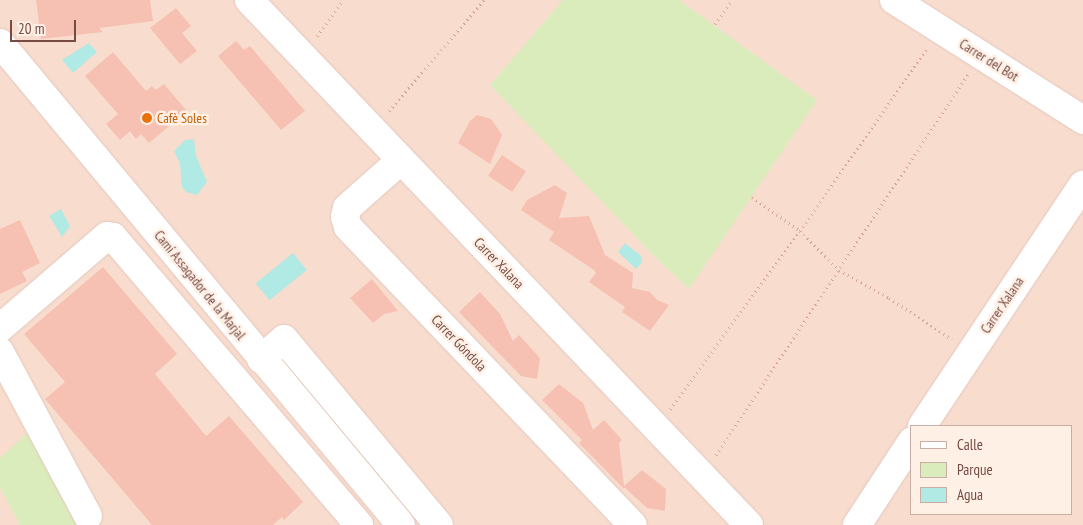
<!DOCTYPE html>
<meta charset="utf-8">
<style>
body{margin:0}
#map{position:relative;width:1083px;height:525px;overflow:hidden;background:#feebde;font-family:"PT Sans Narrow",sans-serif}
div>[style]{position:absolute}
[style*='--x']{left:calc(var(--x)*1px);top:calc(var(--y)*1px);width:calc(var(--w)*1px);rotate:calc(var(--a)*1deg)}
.residential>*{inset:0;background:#f8ddcf}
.green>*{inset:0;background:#daecbc}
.water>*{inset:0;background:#b1e9e5;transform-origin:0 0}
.building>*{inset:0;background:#f6c0b3;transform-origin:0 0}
.path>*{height:3px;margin-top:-1.5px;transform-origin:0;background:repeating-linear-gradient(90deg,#daa397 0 1px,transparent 0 5px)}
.roads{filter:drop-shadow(0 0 1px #e4c7bd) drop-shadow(0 0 1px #e4c7bd)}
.minor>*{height:28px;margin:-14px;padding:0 14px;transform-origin:14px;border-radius:14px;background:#fff}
.dots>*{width:14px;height:14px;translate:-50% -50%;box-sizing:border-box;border:2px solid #fff0e6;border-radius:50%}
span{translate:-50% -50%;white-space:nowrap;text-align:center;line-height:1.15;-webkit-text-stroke:5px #fff0e6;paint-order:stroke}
.street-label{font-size:14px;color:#764b44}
.food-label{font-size:14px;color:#c56008}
.left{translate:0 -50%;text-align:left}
.legend{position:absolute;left:910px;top:425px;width:162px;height:90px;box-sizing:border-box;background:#fff0e6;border:1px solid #c8aea5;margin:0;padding:6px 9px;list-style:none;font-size:15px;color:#764b44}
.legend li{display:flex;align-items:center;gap:10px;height:25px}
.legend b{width:25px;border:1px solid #c8aea5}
.scale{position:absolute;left:10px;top:20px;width:66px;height:22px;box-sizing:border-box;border:2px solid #764b44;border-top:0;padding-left:6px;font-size:15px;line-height:18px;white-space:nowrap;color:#764b44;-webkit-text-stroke:4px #fff0e6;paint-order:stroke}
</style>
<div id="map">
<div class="residential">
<div style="clip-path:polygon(evenodd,0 0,1083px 0,1083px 525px,0 525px,0 0,912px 426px,1072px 426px,1072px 514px,912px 514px,912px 426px)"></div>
</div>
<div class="green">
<div style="clip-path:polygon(563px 0,679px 0,817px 100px,689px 289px,657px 259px,490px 85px)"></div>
<div style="clip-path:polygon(34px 427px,88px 525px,20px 525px,0 488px,0 458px)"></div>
</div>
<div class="water">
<div style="clip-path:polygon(89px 43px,97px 52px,73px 73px,62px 60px)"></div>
<div style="clip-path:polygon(194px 139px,196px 156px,207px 182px,197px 195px,186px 192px,182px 187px,180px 164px,174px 151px,185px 140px)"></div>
<div style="clip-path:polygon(61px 209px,70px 226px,62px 237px,49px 216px)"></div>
<div style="clip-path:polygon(625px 243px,641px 256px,642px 262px,636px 269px,618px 252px)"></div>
<div style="left:293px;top:253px;width:22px;height:48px;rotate:51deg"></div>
</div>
<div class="building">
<div style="clip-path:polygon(36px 0,150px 0,153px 21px,99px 28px,103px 32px,41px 39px)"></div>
<div style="clip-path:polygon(176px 8px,191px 26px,182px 33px,197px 51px,180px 64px,150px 28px)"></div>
<div style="clip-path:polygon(236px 41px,244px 50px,250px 46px,305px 111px,281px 130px,218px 56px)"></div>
<div style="clip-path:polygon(113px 52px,146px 91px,152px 86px,156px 90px,164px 84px,187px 111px,149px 143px,141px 134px,136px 139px,130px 131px,120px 140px,106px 124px,118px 114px,85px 76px)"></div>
<div style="clip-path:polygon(477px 115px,491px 119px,502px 135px,490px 164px,458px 143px,470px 121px)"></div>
<div style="left:502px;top:155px;width:29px;height:25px;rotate:34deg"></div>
<div style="clip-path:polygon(555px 185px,567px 193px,559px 218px,589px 216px,605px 255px,633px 273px,632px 288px,650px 292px,657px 300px,669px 305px,650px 331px,622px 312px,625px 307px,589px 282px,596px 273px,594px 270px,549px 240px,554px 232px,521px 210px,527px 200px)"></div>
<div style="clip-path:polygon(20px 220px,40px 263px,22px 272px,27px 281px,0 294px,0 229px)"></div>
<div style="clip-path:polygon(103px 267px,177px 354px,155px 374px,206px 436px,229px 416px,303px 502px,284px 520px,282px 517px,273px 525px,152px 525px,45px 399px,65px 382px,24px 334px)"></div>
<div style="clip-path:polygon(372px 279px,398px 311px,384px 314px,373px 323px,350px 298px)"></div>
<div style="clip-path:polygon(480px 292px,500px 314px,513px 341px,519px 335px,540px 358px,537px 379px,521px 376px,459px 312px)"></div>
<div style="clip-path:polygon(559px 384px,583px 403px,593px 430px,604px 420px,622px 440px,619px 443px,624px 486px,642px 470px,666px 489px,665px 511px,647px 508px,624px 487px,624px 489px,579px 443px,582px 440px,542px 400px)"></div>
</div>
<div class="path">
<div style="--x:715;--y:24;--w:29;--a:-55"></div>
<div style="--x:317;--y:36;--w:44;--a:-54.2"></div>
<div style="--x:389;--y:111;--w:146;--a:-49.4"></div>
<div style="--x:752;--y:197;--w:59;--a:35.3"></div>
<div style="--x:800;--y:231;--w:55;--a:45"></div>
<div style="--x:839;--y:270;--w:57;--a:29.2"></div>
<div style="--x:889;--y:298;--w:75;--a:33.1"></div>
<div style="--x:670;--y:409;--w:220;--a:-53.9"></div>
<div style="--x:800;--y:231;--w:221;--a:-55.2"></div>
<div style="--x:716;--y:455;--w:457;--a:-56.5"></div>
</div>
<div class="roads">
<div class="minor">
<div style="--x:249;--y:0;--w:725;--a:46.4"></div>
<div style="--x:894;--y:0;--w:224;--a:32.4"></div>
<div style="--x:0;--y:43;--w:627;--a:50.24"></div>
<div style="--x:401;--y:160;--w:72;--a:138.4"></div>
<div style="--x:347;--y:208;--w:9;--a:103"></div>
<div style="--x:345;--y:217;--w:10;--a:73"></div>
<div style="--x:348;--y:227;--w:412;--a:46.3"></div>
<div style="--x:0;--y:328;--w:141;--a:-40.7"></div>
<div style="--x:107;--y:236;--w:6;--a:9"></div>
<div style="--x:113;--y:237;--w:379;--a:49.5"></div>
<div style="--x:0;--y:352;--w:186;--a:61.8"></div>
<div style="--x:261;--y:359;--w:30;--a:-41"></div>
<div style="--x:284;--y:339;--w:242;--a:50.2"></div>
<div style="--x:922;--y:426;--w:290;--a:-56.3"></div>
<div style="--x:857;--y:525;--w:100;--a:-56.8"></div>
</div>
</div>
<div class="dots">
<div style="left:147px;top:118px;background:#e8710a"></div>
</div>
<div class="street-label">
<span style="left:989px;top:60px;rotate:32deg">Carrer del Bot</span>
<span style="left:499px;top:263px;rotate:46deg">Carrer Xalana</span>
<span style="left:200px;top:285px;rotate:51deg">Camí Assagador de la Marjal</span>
<span style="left:1002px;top:305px;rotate:-56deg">Carrer Xalana</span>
<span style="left:459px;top:343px;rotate:46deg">Carrer Góndola</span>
</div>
<div class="food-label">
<span class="left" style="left:157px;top:118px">Cafè Soles</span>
</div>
<ul class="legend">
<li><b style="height:6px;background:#fff"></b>Calle</li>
<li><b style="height:14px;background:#daecbc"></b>Parque</li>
<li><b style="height:14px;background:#b1e9e5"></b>Agua</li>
</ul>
<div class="scale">20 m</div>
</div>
